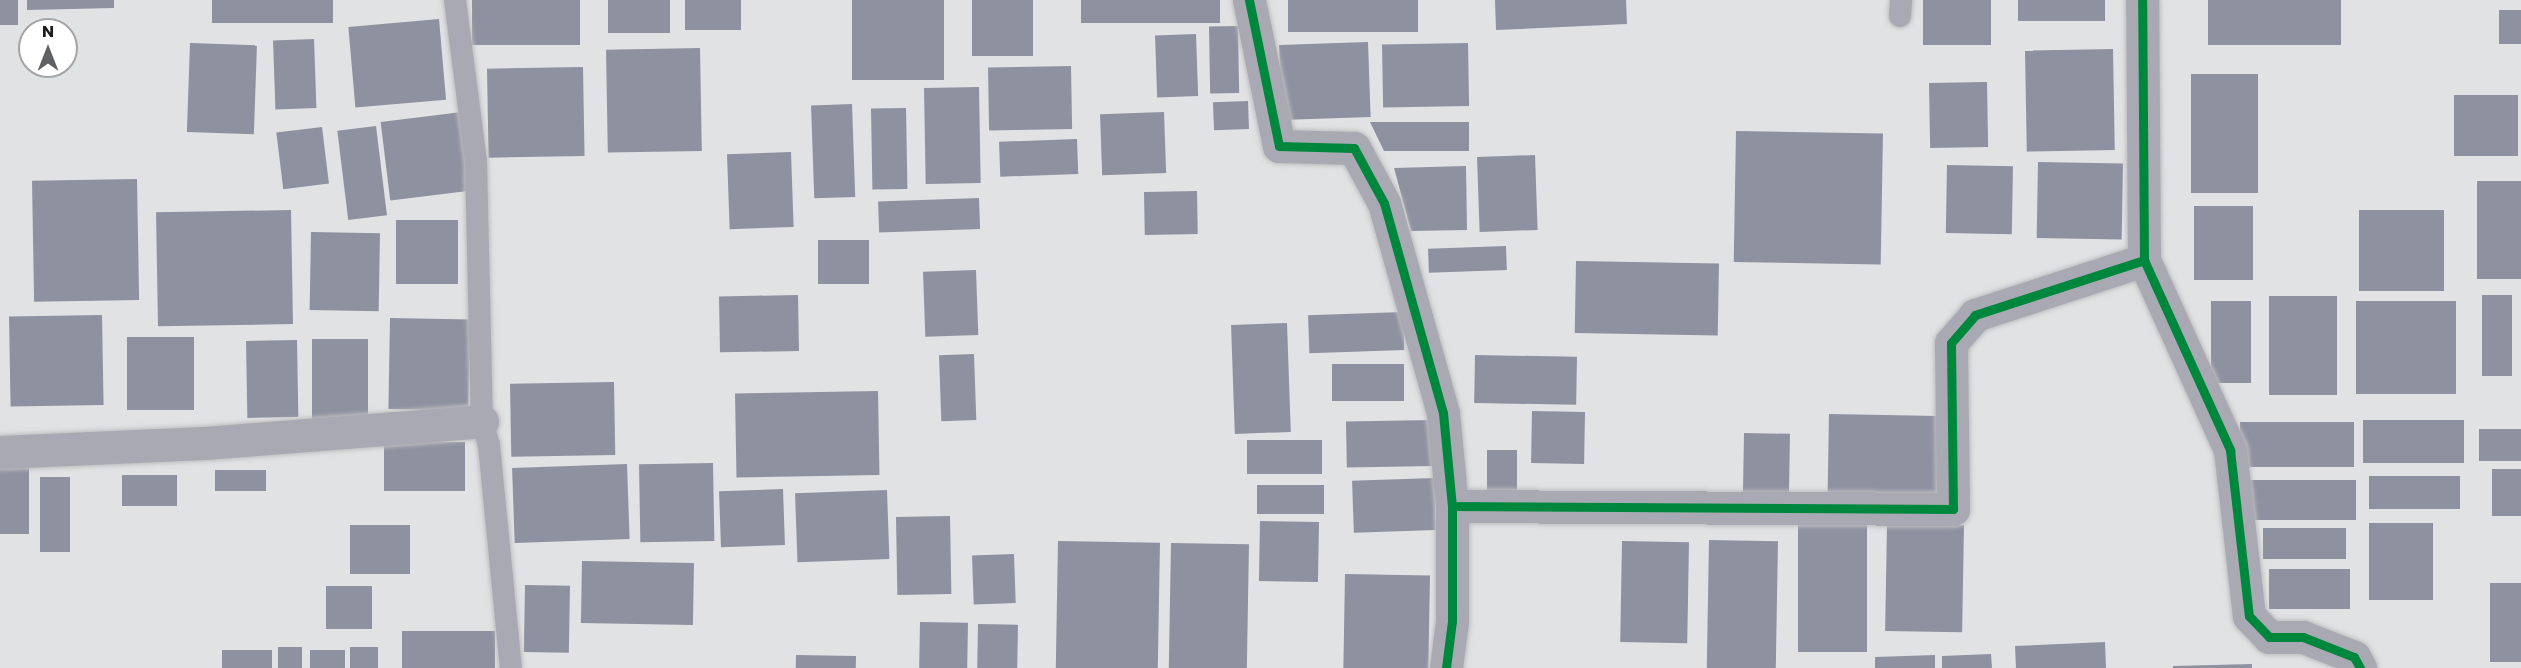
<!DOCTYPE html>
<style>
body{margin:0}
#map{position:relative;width:2521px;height:668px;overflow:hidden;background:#e1e2e4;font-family:Poppins,sans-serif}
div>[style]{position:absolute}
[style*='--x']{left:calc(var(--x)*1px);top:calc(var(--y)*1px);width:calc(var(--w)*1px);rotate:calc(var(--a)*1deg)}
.building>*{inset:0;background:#8e91a0;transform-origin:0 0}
.roads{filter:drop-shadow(0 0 2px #bebebf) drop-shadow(0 0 2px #bebebf)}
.service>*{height:22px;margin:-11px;padding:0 11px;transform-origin:11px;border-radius:11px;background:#a9a9b4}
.minor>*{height:33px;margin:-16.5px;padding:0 16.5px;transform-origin:16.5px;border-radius:16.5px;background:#a9a9b4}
.cycleway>*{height:9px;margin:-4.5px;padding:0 4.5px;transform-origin:4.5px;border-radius:4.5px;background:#00873e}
span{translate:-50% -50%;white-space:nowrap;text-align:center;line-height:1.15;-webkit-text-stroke:6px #fff;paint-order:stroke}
.north{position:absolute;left:18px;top:18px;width:60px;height:60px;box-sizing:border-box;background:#fff;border:2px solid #a4a4a5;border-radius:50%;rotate:0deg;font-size:16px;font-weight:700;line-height:24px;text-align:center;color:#1b1c1d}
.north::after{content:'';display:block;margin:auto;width:21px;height:27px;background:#606163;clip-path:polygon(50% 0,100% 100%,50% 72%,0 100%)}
</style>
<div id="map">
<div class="building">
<div style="left:0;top:0;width:18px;height:25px"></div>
<div style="clip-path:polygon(27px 0,114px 0,114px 8px,27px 10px)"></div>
<div style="left:212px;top:0;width:121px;height:23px"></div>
<div style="left:472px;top:0;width:108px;height:45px"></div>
<div style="left:608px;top:0;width:62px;height:33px"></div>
<div style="left:685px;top:0;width:56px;height:30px"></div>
<div style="left:852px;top:0;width:92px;height:80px"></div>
<div style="left:972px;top:0;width:61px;height:56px"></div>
<div style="left:1081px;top:0;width:139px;height:23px"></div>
<div style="left:1288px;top:0;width:130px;height:32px"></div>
<div style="clip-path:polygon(1495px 0,1626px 0,1627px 24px,1496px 30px)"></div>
<div style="left:1923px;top:0;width:68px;height:45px"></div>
<div style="left:2018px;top:0;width:87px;height:21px"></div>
<div style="left:2208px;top:0;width:133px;height:45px"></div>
<div style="left:2499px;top:10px;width:22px;height:34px"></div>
<div style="left:439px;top:19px;width:81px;height:91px;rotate:85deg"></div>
<div style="left:1238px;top:26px;width:67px;height:29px;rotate:89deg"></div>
<div style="left:1196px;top:34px;width:62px;height:41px;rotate:88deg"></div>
<div style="left:314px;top:39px;width:69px;height:41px;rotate:88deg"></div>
<div style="left:1368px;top:42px;width:75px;height:89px;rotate:88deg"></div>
<div style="left:190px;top:43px;width:67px;height:89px;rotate:2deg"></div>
<div style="left:1468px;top:43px;width:63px;height:86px;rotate:89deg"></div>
<div style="left:700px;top:48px;width:103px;height:94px;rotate:89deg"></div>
<div style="left:2113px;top:49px;width:101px;height:88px;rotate:89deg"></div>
<div style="left:1071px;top:66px;width:63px;height:83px;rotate:89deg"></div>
<div style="left:583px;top:67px;width:89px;height:96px;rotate:89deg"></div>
<div style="left:2191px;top:74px;width:67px;height:119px"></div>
<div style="left:1987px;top:82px;width:65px;height:58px;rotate:89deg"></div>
<div style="left:979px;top:87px;width:96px;height:55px;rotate:89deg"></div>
<div style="left:2454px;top:95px;width:64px;height:61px"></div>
<div style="left:1248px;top:101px;width:28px;height:35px;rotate:88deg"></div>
<div style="left:852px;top:104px;width:93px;height:41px;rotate:88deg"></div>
<div style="left:906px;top:108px;width:81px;height:35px;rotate:89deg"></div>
<div style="left:462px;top:112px;width:79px;height:82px;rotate:83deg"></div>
<div style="left:1164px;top:112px;width:61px;height:64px;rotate:88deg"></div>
<div style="clip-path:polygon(1370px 122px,1469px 122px,1469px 151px,1384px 151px)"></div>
<div style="left:376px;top:126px;width:90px;height:39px;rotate:83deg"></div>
<div style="left:322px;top:127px;width:57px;height:46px;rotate:83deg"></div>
<div style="left:1736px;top:131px;width:147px;height:131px;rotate:1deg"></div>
<div style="left:1077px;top:139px;width:35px;height:78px;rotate:88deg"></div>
<div style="left:791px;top:152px;width:75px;height:64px;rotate:88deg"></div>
<div style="left:1535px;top:155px;width:75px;height:58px;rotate:88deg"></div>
<div style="left:2038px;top:162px;width:85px;height:76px;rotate:1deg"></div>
<div style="left:1947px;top:165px;width:66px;height:68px;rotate:1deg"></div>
<div style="clip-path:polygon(1466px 166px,1467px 230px,1411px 231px,1394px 168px)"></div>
<div style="left:137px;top:179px;width:121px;height:105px;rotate:89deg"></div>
<div style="left:2477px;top:181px;width:44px;height:98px"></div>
<div style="left:1197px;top:191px;width:43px;height:53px;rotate:89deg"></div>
<div style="left:979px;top:198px;width:31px;height:101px;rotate:88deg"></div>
<div style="left:2194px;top:206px;width:59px;height:74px"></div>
<div style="left:291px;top:210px;width:114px;height:135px;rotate:89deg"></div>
<div style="left:2359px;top:210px;width:85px;height:81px"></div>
<div style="left:396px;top:220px;width:62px;height:64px"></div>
<div style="left:311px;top:232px;width:69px;height:78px;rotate:1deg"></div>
<div style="left:818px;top:240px;width:51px;height:44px"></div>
<div style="left:1506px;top:246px;width:24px;height:78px;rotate:88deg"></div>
<div style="left:1576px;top:261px;width:143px;height:72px;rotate:1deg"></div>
<div style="left:976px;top:270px;width:65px;height:53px;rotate:88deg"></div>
<div style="left:798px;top:295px;width:56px;height:79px;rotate:89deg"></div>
<div style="left:2482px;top:295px;width:30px;height:81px"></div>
<div style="left:2269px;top:296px;width:68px;height:99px"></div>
<div style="left:2211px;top:301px;width:40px;height:82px"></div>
<div style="left:2356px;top:301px;width:100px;height:93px"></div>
<div style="left:1403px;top:312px;width:38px;height:95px;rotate:88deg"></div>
<div style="left:102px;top:315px;width:90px;height:93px;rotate:89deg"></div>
<div style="left:390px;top:318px;width:80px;height:91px;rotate:1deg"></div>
<div style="left:1287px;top:323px;width:109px;height:56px;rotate:88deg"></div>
<div style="left:194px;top:337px;width:73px;height:67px;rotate:90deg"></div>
<div style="left:312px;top:339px;width:56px;height:82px"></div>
<div style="left:297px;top:340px;width:77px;height:51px;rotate:89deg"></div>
<div style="left:974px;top:354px;width:66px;height:35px;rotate:88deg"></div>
<div style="left:1475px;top:355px;width:102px;height:48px;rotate:1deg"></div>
<div style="left:1404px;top:364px;width:37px;height:72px;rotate:90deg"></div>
<div style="left:614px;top:382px;width:73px;height:104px;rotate:89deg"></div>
<div style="left:878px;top:391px;width:84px;height:143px;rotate:89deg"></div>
<div style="left:1532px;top:411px;width:53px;height:52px;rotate:1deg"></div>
<div style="left:1829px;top:414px;width:109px;height:79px;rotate:1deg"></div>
<div style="left:1433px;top:420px;width:46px;height:87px;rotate:89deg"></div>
<div style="left:2363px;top:420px;width:101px;height:43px"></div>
<div style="left:2240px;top:422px;width:114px;height:45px"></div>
<div style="left:2479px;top:429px;width:42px;height:32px"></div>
<div style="left:1744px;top:433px;width:46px;height:68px;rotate:1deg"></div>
<div style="left:1322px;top:440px;width:34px;height:75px;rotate:90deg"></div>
<div style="left:384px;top:442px;width:81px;height:49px"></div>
<div style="left:1487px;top:450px;width:30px;height:43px"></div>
<div style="left:713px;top:463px;width:78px;height:74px;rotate:89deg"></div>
<div style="left:627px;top:464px;width:75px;height:115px;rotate:88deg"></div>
<div style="left:0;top:466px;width:29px;height:68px"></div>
<div style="left:2492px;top:469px;width:29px;height:47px"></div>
<div style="left:215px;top:470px;width:51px;height:21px"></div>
<div style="left:122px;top:475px;width:55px;height:31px"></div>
<div style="left:2369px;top:476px;width:91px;height:33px"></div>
<div style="left:40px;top:477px;width:30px;height:75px"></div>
<div style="left:1434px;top:478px;width:52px;height:82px;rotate:88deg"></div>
<div style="left:2249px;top:480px;width:107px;height:40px"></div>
<div style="left:1324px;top:485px;width:29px;height:67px;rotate:90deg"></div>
<div style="left:783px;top:489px;width:56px;height:64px;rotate:88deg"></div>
<div style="left:887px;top:490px;width:69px;height:92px;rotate:88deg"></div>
<div style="left:950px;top:516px;width:78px;height:54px;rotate:89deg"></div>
<div style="left:1260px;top:521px;width:59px;height:60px;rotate:1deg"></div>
<div style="left:2369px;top:523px;width:64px;height:77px"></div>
<div style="left:1887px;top:524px;width:77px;height:107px;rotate:1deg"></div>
<div style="left:350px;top:525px;width:60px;height:49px"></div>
<div style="left:1798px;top:525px;width:69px;height:127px"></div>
<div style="left:2263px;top:528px;width:83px;height:31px"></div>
<div style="left:1709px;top:540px;width:69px;height:128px;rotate:1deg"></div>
<div style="left:1058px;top:541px;width:102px;height:127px;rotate:1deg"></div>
<div style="left:1622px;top:541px;width:67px;height:101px;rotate:1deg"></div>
<div style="left:1171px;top:543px;width:78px;height:125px;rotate:1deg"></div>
<div style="left:1014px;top:554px;width:49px;height:42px;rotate:88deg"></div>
<div style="left:582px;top:561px;width:112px;height:62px;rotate:1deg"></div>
<div style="left:2269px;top:569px;width:81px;height:40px"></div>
<div style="left:1345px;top:574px;width:85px;height:94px;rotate:1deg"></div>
<div style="left:2490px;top:583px;width:31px;height:79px"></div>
<div style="left:525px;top:585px;width:45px;height:67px;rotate:1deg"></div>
<div style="left:326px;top:586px;width:46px;height:43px"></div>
<div style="left:920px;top:622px;width:48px;height:46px;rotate:1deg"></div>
<div style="left:978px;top:624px;width:40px;height:44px;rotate:1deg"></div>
<div style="left:402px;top:631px;width:93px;height:37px"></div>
<div style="clip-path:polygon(2105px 642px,2106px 668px,2016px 668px,2015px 646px)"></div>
<div style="left:278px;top:647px;width:24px;height:21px"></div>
<div style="left:350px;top:647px;width:28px;height:21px"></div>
<div style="left:222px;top:650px;width:50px;height:18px"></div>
<div style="left:310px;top:650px;width:35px;height:18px"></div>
<div style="clip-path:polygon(1991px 654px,1992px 668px,1942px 668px,1942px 656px)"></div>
<div style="left:796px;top:655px;width:60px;height:13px;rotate:1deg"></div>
<div style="clip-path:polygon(1935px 655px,1935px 668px,1875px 668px,1875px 657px)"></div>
<div style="clip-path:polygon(2252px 664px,2252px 668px,2173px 668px,2173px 666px)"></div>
</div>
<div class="roads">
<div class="service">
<div style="--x:455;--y:0;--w:163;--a:82.6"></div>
<div style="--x:476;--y:162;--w:259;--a:88.7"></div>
<div style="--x:482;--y:421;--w:25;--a:74"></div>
<div style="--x:489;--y:445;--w:224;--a:84.4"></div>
<div style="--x:1900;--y:16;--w:16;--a:-86"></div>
</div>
<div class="minor">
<div style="--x:1249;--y:0;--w:149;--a:78.4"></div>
<div style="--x:1279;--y:146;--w:75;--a:1.5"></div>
<div style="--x:1354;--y:148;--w:63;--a:61.4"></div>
<div style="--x:1384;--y:203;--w:218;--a:74.3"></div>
<div style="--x:1443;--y:413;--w:93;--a:84.5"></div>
<div style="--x:1452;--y:506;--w:115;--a:90"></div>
<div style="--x:1452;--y:621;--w:47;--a:97.3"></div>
<div style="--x:2144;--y:260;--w:209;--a:65.6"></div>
<div style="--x:2230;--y:450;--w:167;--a:83.5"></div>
<div style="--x:2249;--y:616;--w:29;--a:46"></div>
<div style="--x:2269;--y:637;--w:34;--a:0"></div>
<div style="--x:2303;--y:637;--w:55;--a:21.4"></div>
<div style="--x:2354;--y:657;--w:13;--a:61"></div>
<div style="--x:0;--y:452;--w:205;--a:-2.5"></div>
<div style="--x:205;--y:443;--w:278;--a:-4.5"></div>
<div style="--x:1452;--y:506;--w:501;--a:0.34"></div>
<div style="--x:1953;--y:509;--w:166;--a:-90.7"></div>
<div style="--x:1951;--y:343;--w:37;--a:-49"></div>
<div style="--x:1975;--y:315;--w:178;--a:-18"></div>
<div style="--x:2144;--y:260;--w:260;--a:-90.4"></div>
</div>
</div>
<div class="cycleway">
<div style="--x:1249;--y:0;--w:149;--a:78.4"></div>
<div style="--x:1279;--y:146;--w:75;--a:1.5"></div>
<div style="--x:1354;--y:148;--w:63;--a:61.4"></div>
<div style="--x:1384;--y:203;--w:218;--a:74.3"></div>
<div style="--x:1443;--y:413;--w:93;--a:84.5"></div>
<div style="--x:1452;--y:506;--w:115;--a:90"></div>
<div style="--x:1452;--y:621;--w:47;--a:97.3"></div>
<div style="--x:2144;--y:260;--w:209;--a:65.6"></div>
<div style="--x:2230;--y:450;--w:167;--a:83.5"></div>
<div style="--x:2249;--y:616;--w:29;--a:46"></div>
<div style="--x:2269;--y:637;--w:34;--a:0"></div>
<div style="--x:2303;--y:637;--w:55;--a:21.4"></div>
<div style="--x:2354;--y:657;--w:13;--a:61"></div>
<div style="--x:1452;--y:506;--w:501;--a:0.34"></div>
<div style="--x:1953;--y:509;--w:166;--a:-90.7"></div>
<div style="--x:1951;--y:343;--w:37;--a:-49"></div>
<div style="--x:1975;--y:315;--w:178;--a:-18"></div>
<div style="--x:2144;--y:260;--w:260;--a:-90.4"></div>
</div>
<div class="north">N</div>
</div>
